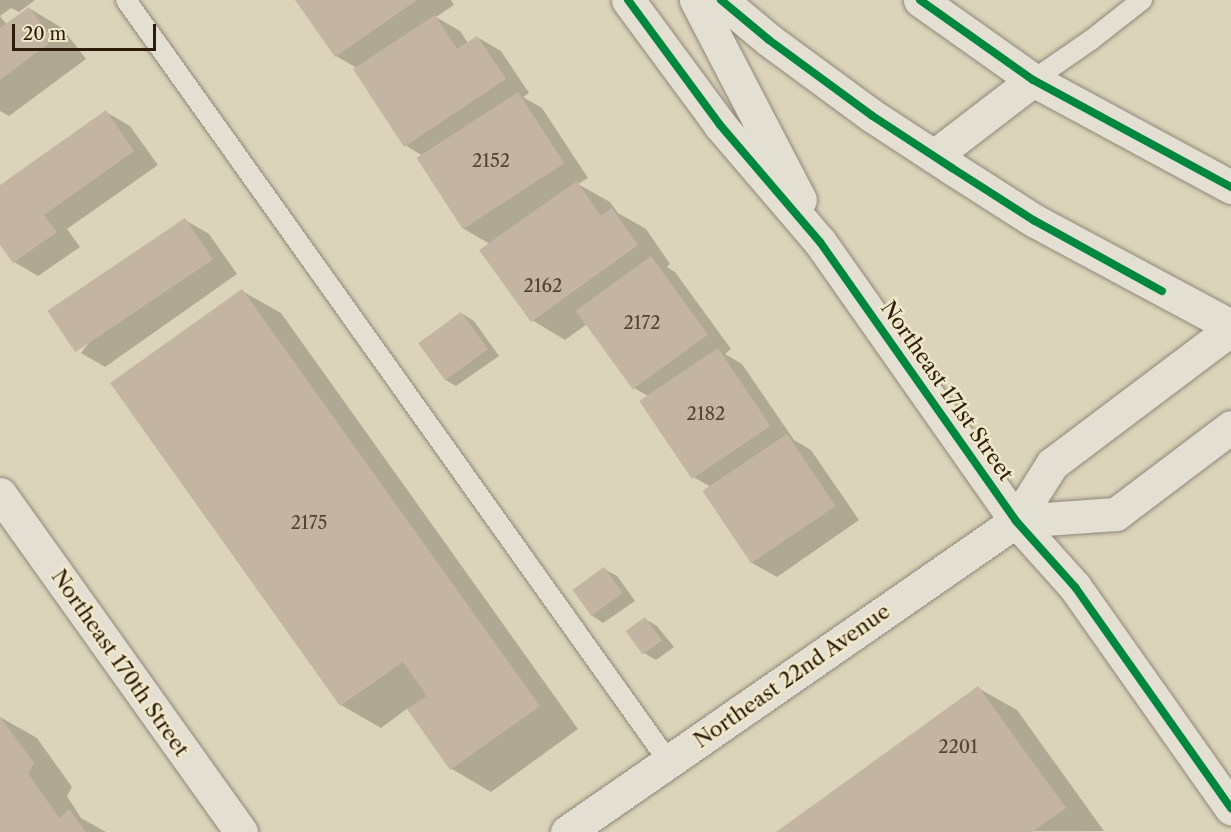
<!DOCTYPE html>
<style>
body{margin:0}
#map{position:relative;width:1231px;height:832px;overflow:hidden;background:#dbd4ba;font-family:"Libre Caslon Text",serif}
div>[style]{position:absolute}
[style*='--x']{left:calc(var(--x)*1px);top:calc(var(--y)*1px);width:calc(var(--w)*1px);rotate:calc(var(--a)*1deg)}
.shadow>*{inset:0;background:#0003}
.building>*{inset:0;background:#c4b5a3;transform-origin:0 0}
.roads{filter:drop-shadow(0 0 2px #8f8877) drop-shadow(0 0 2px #8f8877)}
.lane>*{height:20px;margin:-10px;padding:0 10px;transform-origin:10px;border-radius:10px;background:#e3dfd2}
.street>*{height:33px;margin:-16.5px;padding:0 16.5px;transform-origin:16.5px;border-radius:16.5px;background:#e3dfd2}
.secondary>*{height:33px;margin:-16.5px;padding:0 16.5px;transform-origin:16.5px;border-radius:16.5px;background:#e3dfd2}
.cycleway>*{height:8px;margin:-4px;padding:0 4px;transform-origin:4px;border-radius:4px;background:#00873e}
span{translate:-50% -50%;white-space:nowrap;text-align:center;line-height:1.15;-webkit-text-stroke:5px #f0e8ca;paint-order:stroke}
.number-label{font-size:18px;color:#544331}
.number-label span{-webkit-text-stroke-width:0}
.street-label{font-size:21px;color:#2f1d0b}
.scale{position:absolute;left:12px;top:24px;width:144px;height:27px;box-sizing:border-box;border:3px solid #2f1d0b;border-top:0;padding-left:8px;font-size:18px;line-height:21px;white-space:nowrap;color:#2f1d0b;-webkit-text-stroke:4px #f0e8ca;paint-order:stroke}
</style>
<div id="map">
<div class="shadow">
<div style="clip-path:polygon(0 0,35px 0,19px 12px,11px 8px,0 16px,7px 25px,29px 8px,62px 28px,86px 59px,9px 116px,0 111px)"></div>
<div style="clip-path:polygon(297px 0,451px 0,454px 5px,436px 17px,460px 31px,468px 43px,477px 37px,501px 51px,529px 93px,523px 97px,542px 108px,588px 178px,578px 184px,610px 202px,618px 213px,646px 229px,670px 264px,667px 267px,675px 272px,731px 349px,725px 354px,742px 364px,794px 440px,811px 450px,859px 520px,777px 577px,752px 563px,704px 492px,711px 487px,695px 478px,650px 397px,634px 388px,587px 324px,565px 340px,532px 320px,490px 244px,464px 229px,423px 156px,405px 145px,357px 68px,336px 56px)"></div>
<div style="clip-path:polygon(106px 112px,130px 126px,158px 165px,67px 229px,80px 247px,38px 276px,14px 262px,0 243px,0 187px)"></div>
<div style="clip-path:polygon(185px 220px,209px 234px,237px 274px,105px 367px,81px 353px)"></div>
<div style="clip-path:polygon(242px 291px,281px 313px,578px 729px,491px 792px,452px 769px,408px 708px,381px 728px,341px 705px,112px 384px)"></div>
<div style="clip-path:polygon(461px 313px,474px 321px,499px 356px,456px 386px,444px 379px)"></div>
<div style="clip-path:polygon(604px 569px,617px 576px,635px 601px,603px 623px,591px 615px)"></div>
<div style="clip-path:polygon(645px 619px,657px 626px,674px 647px,656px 660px,644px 653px)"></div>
<div style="clip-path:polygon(978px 688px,1017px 710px,1104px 831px,779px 832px)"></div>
<div style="clip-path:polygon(0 717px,37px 738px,72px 787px,67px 796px,81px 818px,106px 832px,0 832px)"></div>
</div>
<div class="building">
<div style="clip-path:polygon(295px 0,417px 0,335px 57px)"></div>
<div style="clip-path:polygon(29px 7px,53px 40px,0 80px,0 28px)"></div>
<div style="clip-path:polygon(435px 15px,457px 49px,477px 36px,506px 79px,404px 147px,353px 69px)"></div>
<div style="left:518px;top:92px;width:85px;height:121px;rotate:57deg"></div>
<div style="clip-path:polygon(106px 110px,134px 151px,44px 215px,57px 232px,13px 263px,0 245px,0 185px)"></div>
<div style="clip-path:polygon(577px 181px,601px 216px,612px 208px,638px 245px,531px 322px,479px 250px)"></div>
<div style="left:185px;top:218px;width:50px;height:166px;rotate:56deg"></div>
<div style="left:651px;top:256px;width:97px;height:93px;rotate:54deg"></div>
<div style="clip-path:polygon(242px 289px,540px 706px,450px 770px,407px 709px,427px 696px,403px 662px,340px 706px,110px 383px)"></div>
<div style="left:461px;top:312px;width:46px;height:53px;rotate:54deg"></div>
<div style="left:718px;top:348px;width:94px;height:95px;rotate:56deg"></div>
<div style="left:787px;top:434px;width:87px;height:102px;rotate:56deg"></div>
<div style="left:604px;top:567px;width:32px;height:39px;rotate:54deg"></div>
<div style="left:645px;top:617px;width:29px;height:24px;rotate:54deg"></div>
<div style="clip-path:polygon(978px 686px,1066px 808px,1032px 832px,776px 832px)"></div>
<div style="clip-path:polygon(0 717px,34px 763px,28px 773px,59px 818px,69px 809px,86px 832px,0 832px)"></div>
</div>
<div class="roads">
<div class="lane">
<div style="--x:126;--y:0;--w:936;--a:54.53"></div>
<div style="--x:1033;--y:80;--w:70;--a:-34.6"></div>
<div style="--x:1091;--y:40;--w:65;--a:-38.1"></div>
</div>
<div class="street">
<div style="--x:628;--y:0;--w:155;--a:53.6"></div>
<div style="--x:720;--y:125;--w:154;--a:49.5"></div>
<div style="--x:820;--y:242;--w:341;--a:54.9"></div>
<div style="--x:1016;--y:521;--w:89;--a:48.2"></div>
<div style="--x:1075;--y:587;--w:271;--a:54.8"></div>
<div style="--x:696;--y:0;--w:225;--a:62.5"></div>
<div style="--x:934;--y:156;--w:125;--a:-37.5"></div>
<div style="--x:0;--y:494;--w:415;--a:54.5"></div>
</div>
<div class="secondary">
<div style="--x:721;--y:0;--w:62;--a:39.8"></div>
<div style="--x:769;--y:40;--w:127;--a:36.3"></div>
<div style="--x:871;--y:115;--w:97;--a:33.2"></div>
<div style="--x:952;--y:168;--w:98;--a:32.6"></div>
<div style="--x:1035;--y:221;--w:222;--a:28.2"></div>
<div style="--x:920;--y:0;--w:138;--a:35.3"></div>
<div style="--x:1033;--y:80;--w:225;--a:28.4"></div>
<div style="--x:1016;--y:521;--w:100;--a:-4"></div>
<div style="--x:1116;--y:514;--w:144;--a:-37.1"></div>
<div style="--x:567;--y:832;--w:546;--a:-34.71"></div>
<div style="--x:1016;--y:521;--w:67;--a:-57.7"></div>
<div style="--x:1052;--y:464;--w:224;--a:-37"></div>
</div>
</div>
<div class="cycleway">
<div style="--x:628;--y:0;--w:155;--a:53.6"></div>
<div style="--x:720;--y:125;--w:154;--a:49.5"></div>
<div style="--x:820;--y:242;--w:341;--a:54.9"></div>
<div style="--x:1016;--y:521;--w:89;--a:48.2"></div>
<div style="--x:1075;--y:587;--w:271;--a:54.8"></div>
<div style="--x:721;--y:0;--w:62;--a:39.8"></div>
<div style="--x:769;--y:40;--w:127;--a:36.3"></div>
<div style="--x:871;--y:115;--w:97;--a:33.2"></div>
<div style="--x:952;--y:168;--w:98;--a:32.6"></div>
<div style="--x:1035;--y:221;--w:145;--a:28.9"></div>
<div style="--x:920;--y:0;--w:138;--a:35.3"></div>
<div style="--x:1033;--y:80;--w:225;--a:28.4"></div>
</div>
<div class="number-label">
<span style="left:491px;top:161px">2152</span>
<span style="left:543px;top:286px">2162</span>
<span style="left:642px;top:323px">2172</span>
<span style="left:706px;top:414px">2182</span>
<span style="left:309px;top:523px">2175</span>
<span style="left:958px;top:747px">2201</span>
</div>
<div class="street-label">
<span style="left:947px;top:391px;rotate:55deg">Northeast 171st Street</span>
<span style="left:120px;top:663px;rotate:55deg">Northeast 170th Street</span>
<span style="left:792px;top:676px;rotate:-35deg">Northeast 22nd Avenue</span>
</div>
<div class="scale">20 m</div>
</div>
